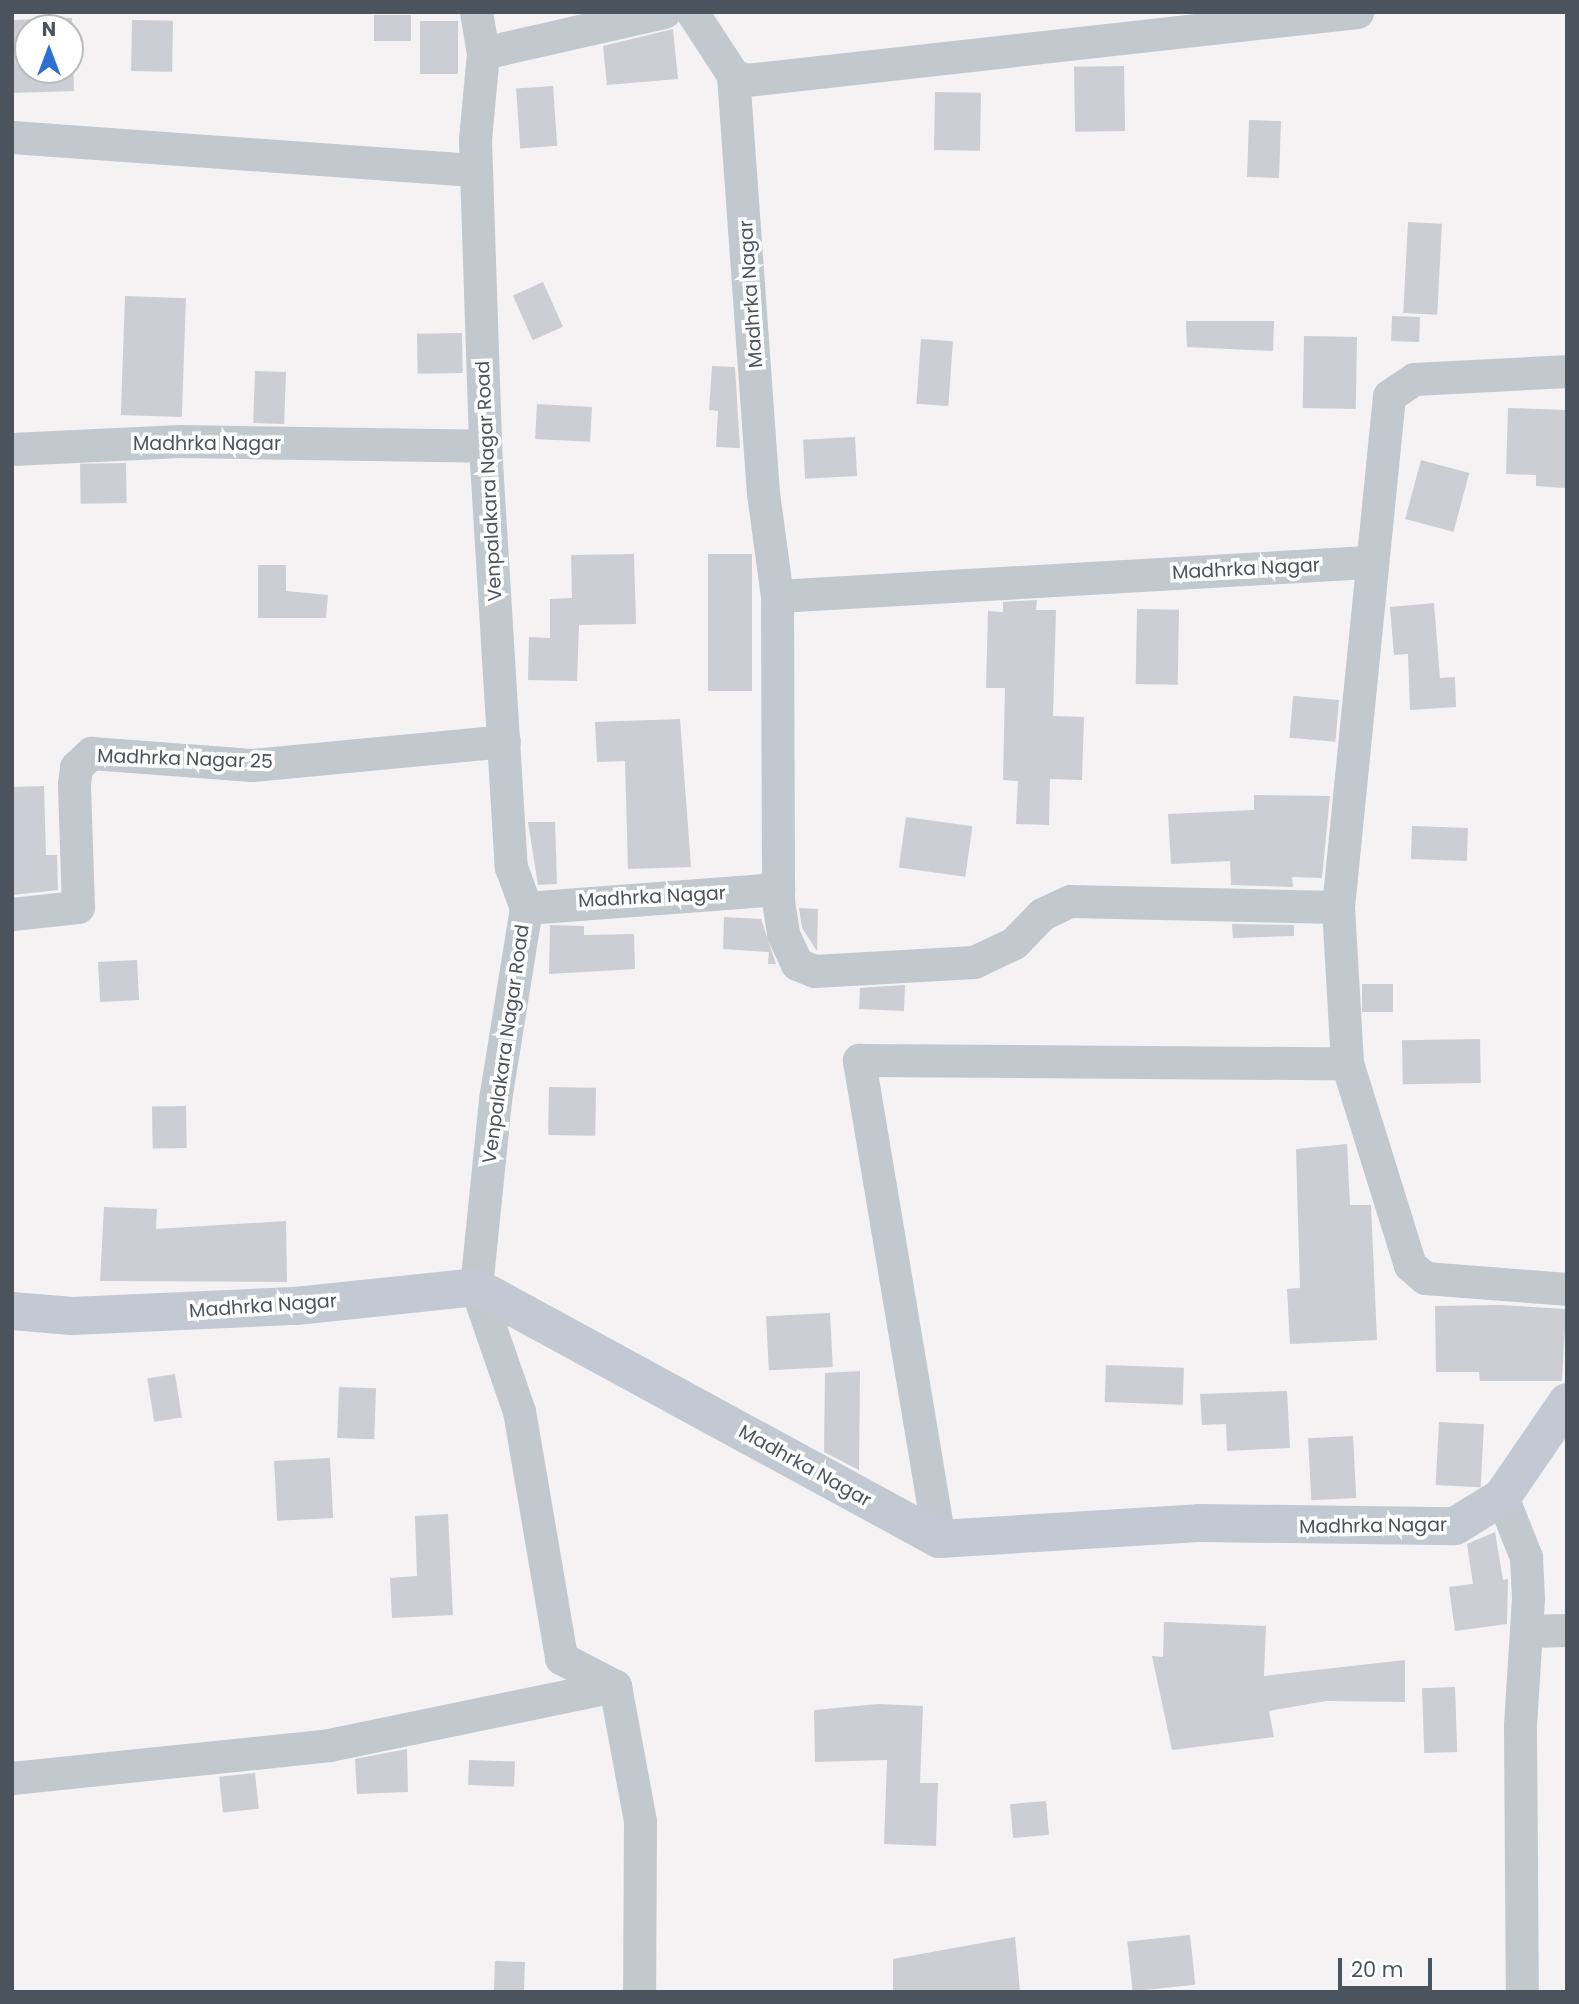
<!DOCTYPE html>
<style>
body{margin:0}
#map{position:relative;width:1579px;height:2004px;overflow:hidden;background:#f4f2f2;font-family:Poppins,sans-serif}
div>[style]{position:absolute}
[style*='--x']{left:calc(var(--x)*1px);top:calc(var(--y)*1px);width:calc(var(--w)*1px);rotate:calc(var(--a)*1deg)}
.building>*{inset:0;background:#ccced3;transform-origin:0 0}
.street>*{height:33px;margin:-16.5px;padding:0 16.5px;transform-origin:16.5px;border-radius:16.5px;background:#c1c8ce}
.secondary>*{height:38px;margin:-19px;padding:0 19px;transform-origin:19px;border-radius:19px;background:#c2c9d3}
span{translate:-50% -50%;white-space:nowrap;text-align:center;line-height:1.15;-webkit-text-stroke:7px #fff;paint-order:stroke}
.street-label{font-size:19px;color:#4b545d}
.frame{position:absolute;inset:0;border:14px solid #4b545d;pointer-events:none}
.north{position:absolute;left:14px;top:14px;width:70px;height:70px;box-sizing:border-box;background:#fff;border:2px solid #b7bbbe;border-radius:50%;rotate:0deg;font-size:19px;font-weight:700;line-height:28px;text-align:center;color:#4b545d}
.north::after{content:'';display:block;margin:auto;width:24px;height:32px;background:#2d6fd2;clip-path:polygon(50% 0,100% 100%,50% 72%,0 100%)}
.scale{position:absolute;left:1338px;top:1958px;width:94px;height:32px;box-sizing:border-box;border:4px solid #4b545d;border-top:0;padding-left:9px;font-size:21px;line-height:24px;white-space:nowrap;color:#4b545d;-webkit-text-stroke:5px #fff;paint-order:stroke}
</style>
<div id="map">
<div class="building">
<div style="left:411px;top:15px;width:26px;height:37px;rotate:90deg"></div>
<div style="clip-path:polygon(evenodd,72px 18px,74px 91px,12px 93px,12px 20px,72px 18px,28px 28px,70px 28px,70px 70px,28px 70px,28px 28px)"></div>
<div style="left:132px;top:20px;width:41px;height:51px;rotate:1deg"></div>
<div style="left:420px;top:21px;width:38px;height:53px"></div>
<div style="clip-path:polygon(673px 29px,678px 79px,607px 85px,603px 46px)"></div>
<div style="left:1124px;top:66px;width:65px;height:50px;rotate:89deg"></div>
<div style="left:553px;top:86px;width:60px;height:37px;rotate:86deg"></div>
<div style="left:935px;top:92px;width:46px;height:58px;rotate:1deg"></div>
<div style="left:1249px;top:120px;width:32px;height:57px;rotate:2deg"></div>
<div style="left:1408px;top:222px;width:34px;height:91px;rotate:3deg"></div>
<div style="left:543px;top:282px;width:49px;height:33px;rotate:66deg"></div>
<div style="left:125px;top:296px;width:61px;height:119px;rotate:2deg"></div>
<div style="left:1392px;top:316px;width:28px;height:25px;rotate:2deg"></div>
<div style="clip-path:polygon(1186px 321px,1274px 321px,1273px 351px,1187px 347px)"></div>
<div style="left:462px;top:333px;width:40px;height:45px;rotate:89deg"></div>
<div style="left:1304px;top:336px;width:53px;height:72px;rotate:1deg"></div>
<div style="left:921px;top:339px;width:32px;height:65px;rotate:4deg"></div>
<div style="clip-path:polygon(712px 366px,735px 367px,740px 448px,716px 447px,718px 411px,709px 410px)"></div>
<div style="left:255px;top:371px;width:31px;height:52px;rotate:2deg"></div>
<div style="left:537px;top:404px;width:55px;height:35px;rotate:3deg"></div>
<div style="clip-path:polygon(1508px 408px,1567px 410px,1565px 488px,1536px 486px,1536px 475px,1506px 474px)"></div>
<div style="left:855px;top:437px;width:39px;height:52px;rotate:87deg"></div>
<div style="left:1421px;top:460px;width:50px;height:61px;rotate:15deg"></div>
<div style="left:126px;top:463px;width:40px;height:46px;rotate:89deg"></div>
<div style="clip-path:polygon(634px 554px,636px 624px,579px 625px,577px 681px,528px 680px,529px 637px,550px 638px,550px 599px,572px 598px,571px 555px)"></div>
<div style="left:708px;top:554px;width:44px;height:137px"></div>
<div style="clip-path:polygon(258px 565px,286px 565px,286px 591px,328px 595px,326px 618px,258px 618px)"></div>
<div style="clip-path:polygon(1037px 600px,1036px 610px,1056px 610px,1053px 716px,1084px 717px,1082px 780px,1050px 779px,1049px 825px,1016px 824px,1018px 781px,1003px 780px,1005px 688px,986px 688px,988px 611px,1003px 612px,1003px 602px)"></div>
<div style="clip-path:polygon(1434px 603px,1440px 678px,1455px 677px,1456px 707px,1410px 710px,1408px 654px,1394px 655px,1390px 607px)"></div>
<div style="left:1137px;top:609px;width:42px;height:75px;rotate:1deg"></div>
<div style="left:1339px;top:700px;width:42px;height:46px;rotate:95deg"></div>
<div style="clip-path:polygon(680px 719px,691px 867px,628px 869px,625px 761px,597px 762px,595px 722px)"></div>
<div style="clip-path:polygon(44px 786px,46px 855px,57px 855px,58px 890px,12px 895px,12px 787px)"></div>
<div style="clip-path:polygon(1254px 795px,1330px 796px,1322px 878px,1292px 877px,1293px 887px,1231px 885px,1230px 861px,1171px 864px,1168px 814px,1254px 810px)"></div>
<div style="left:906px;top:817px;width:67px;height:51px;rotate:8deg"></div>
<div style="clip-path:polygon(528px 822px,555px 822px,557px 884px,538px 885px)"></div>
<div style="left:1412px;top:826px;width:56px;height:33px;rotate:2deg"></div>
<div style="clip-path:polygon(799px 908px,818px 909px,817px 951px,802px 928px)"></div>
<div style="clip-path:polygon(724px 917px,761px 919px,776px 964px,768px 964px,769px 952px,723px 949px)"></div>
<div style="clip-path:polygon(1232px 924px,1294px 925px,1294px 936px,1233px 938px)"></div>
<div style="clip-path:polygon(550px 925px,584px 926px,584px 935px,634px 934px,635px 969px,549px 974px)"></div>
<div style="left:137px;top:960px;width:40px;height:39px;rotate:87deg"></div>
<div style="left:1362px;top:984px;width:31px;height:28px"></div>
<div style="clip-path:polygon(905px 985px,904px 1011px,859px 1009px,860px 988px)"></div>
<div style="left:1480px;top:1039px;width:44px;height:78px;rotate:89deg"></div>
<div style="left:549px;top:1087px;width:47px;height:48px;rotate:1deg"></div>
<div style="left:186px;top:1106px;width:42px;height:34px;rotate:89deg"></div>
<div style="clip-path:polygon(1347px 1144px,1350px 1205px,1371px 1205px,1377px 1340px,1290px 1344px,1287px 1289px,1300px 1288px,1296px 1149px)"></div>
<div style="clip-path:polygon(104px 1207px,157px 1209px,156px 1229px,286px 1221px,287px 1282px,100px 1281px)"></div>
<div style="clip-path:polygon(1500px 1305px,1566px 1309px,1562px 1381px,1480px 1381px,1479px 1372px,1436px 1372px,1435px 1306px)"></div>
<div style="left:830px;top:1313px;width:54px;height:64px;rotate:87deg"></div>
<div style="left:1106px;top:1365px;width:78px;height:37px;rotate:2deg"></div>
<div style="clip-path:polygon(860px 1371px,859px 1470px,824px 1452px,825px 1373px)"></div>
<div style="left:175px;top:1374px;width:44px;height:28px;rotate:81deg"></div>
<div style="left:339px;top:1387px;width:37px;height:51px;rotate:2deg"></div>
<div style="clip-path:polygon(1287px 1391px,1290px 1448px,1227px 1451px,1226px 1424px,1202px 1425px,1200px 1394px)"></div>
<div style="left:1439px;top:1422px;width:45px;height:63px;rotate:3deg"></div>
<div style="left:1353px;top:1436px;width:62px;height:45px;rotate:87deg"></div>
<div style="left:330px;top:1458px;width:60px;height:56px;rotate:87deg"></div>
<div style="clip-path:polygon(448px 1514px,453px 1615px,392px 1618px,390px 1578px,417px 1576px,415px 1516px)"></div>
<div style="clip-path:polygon(1495px 1532px,1503px 1580px,1508px 1579px,1507px 1624px,1455px 1631px,1449px 1587px,1473px 1584px,1467px 1544px)"></div>
<div style="clip-path:polygon(1164px 1622px,1266px 1626px,1264px 1676px,1405px 1660px,1405px 1702px,1326px 1701px,1269px 1711px,1274px 1737px,1172px 1750px,1152px 1656px,1163px 1657px)"></div>
<div style="left:1455px;top:1687px;width:65px;height:33px;rotate:88deg"></div>
<div style="clip-path:polygon(878px 1704px,923px 1706px,920px 1783px,938px 1783px,936px 1846px,884px 1844px,887px 1760px,815px 1762px,814px 1710px)"></div>
<div style="clip-path:polygon(407px 1749px,408px 1792px,357px 1794px,355px 1759px)"></div>
<div style="left:469px;top:1760px;width:46px;height:25px;rotate:2deg"></div>
<div style="left:255px;top:1773px;width:36px;height:36px;rotate:84deg"></div>
<div style="left:1046px;top:1801px;width:34px;height:36px;rotate:85deg"></div>
<div style="left:1190px;top:1935px;width:50px;height:63px;rotate:84deg"></div>
<div style="clip-path:polygon(1015px 1937px,1020px 1992px,893px 1992px,893px 1959px)"></div>
<div style="left:495px;top:1961px;width:30px;height:31px;rotate:2deg"></div>
</div>
<div class="street">
<div style="--x:476;--y:12;--w:42;--a:80.3"></div>
<div style="--x:483;--y:53;--w:87;--a:95.3"></div>
<div style="--x:475;--y:140;--w:306;--a:88.1"></div>
<div style="--x:485;--y:446;--w:422;--a:86.5"></div>
<div style="--x:511;--y:867;--w:44;--a:69.9"></div>
<div style="--x:526;--y:908;--w:194;--a:99.2"></div>
<div style="--x:495;--y:1100;--w:188;--a:95.8"></div>
<div style="--x:476;--y:1287;--w:131;--a:70.9"></div>
<div style="--x:519;--y:1411;--w:251;--a:80.3"></div>
<div style="--x:561;--y:1658;--w:61;--a:27.4"></div>
<div style="--x:615;--y:1686;--w:137;--a:79.5"></div>
<div style="--x:640;--y:1821;--w:171;--a:90.3"></div>
<div style="--x:692;--y:12;--w:75;--a:56.9"></div>
<div style="--x:733;--y:75;--w:14;--a:21"></div>
<div style="--x:746;--y:80;--w:615;--a:-6.35"></div>
<div style="--x:483;--y:53;--w:186;--a:-12.8"></div>
<div style="--x:733;--y:75;--w:419;--a:85.9"></div>
<div style="--x:763;--y:493;--w:104;--a:82.3"></div>
<div style="--x:777;--y:596;--w:305;--a:89.8"></div>
<div style="--x:778;--y:901;--w:33;--a:81"></div>
<div style="--x:783;--y:934;--w:33;--a:65"></div>
<div style="--x:797;--y:964;--w:18;--a:22"></div>
<div style="--x:814;--y:971;--w:160;--a:-3.2"></div>
<div style="--x:974;--y:962;--w:44;--a:-25.4"></div>
<div style="--x:1014;--y:943;--w:40;--a:-46"></div>
<div style="--x:1042;--y:914;--w:31;--a:-25"></div>
<div style="--x:1070;--y:901;--w:268;--a:1.3"></div>
<div style="--x:12;--y:137;--w:465;--a:4.1"></div>
<div style="--x:1567;--y:371;--w:153;--a:177"></div>
<div style="--x:1414;--y:379;--w:30;--a:146"></div>
<div style="--x:1389;--y:396;--w:514;--a:95.7"></div>
<div style="--x:1338;--y:907;--w:156;--a:86.7"></div>
<div style="--x:1347;--y:1063;--w:212;--a:72.7"></div>
<div style="--x:1410;--y:1265;--w:20;--a:41"></div>
<div style="--x:1425;--y:1278;--w:142;--a:4.4"></div>
<div style="--x:12;--y:449;--w:168;--a:-2.7"></div>
<div style="--x:180;--y:441;--w:305;--a:0.9"></div>
<div style="--x:777;--y:596;--w:591;--a:-3.3"></div>
<div style="--x:526;--y:908;--w:253;--a:-4.3"></div>
<div style="--x:12;--y:914;--w:66;--a:-6.1"></div>
<div style="--x:78;--y:907;--w:123;--a:-91.9"></div>
<div style="--x:74;--y:784;--w:17;--a:-83"></div>
<div style="--x:76;--y:767;--w:21;--a:-43"></div>
<div style="--x:91;--y:753;--w:161;--a:4.3"></div>
<div style="--x:252;--y:765;--w:253;--a:-5.4"></div>
<div style="--x:1502;--y:1497;--w:65;--a:68.2"></div>
<div style="--x:1526;--y:1557;--w:41;--a:87.2"></div>
<div style="--x:1528;--y:1598;--w:128;--a:93.6"></div>
<div style="--x:1520;--y:1726;--w:266;--a:89.6"></div>
<div style="--x:939;--y:1539;--w:486;--a:-99.5"></div>
<div style="--x:859;--y:1060;--w:488;--a:0.4"></div>
<div style="--x:1526;--y:1631;--w:41;--a:-1.4"></div>
<div style="--x:12;--y:1778;--w:319;--a:-5.9"></div>
<div style="--x:329;--y:1745;--w:292;--a:-11.7"></div>
</div>
<div class="secondary">
<div style="--x:12;--y:1311;--w:60;--a:4.8"></div>
<div style="--x:72;--y:1316;--w:224;--a:-2.6"></div>
<div style="--x:296;--y:1306;--w:181;--a:-6"></div>
<div style="--x:476;--y:1287;--w:527;--a:28.56"></div>
<div style="--x:939;--y:1539;--w:260;--a:-3.5"></div>
<div style="--x:1199;--y:1523;--w:256;--a:0.7"></div>
<div style="--x:1455;--y:1526;--w:55;--a:-31.7"></div>
<div style="--x:1502;--y:1497;--w:115;--a:-55.6"></div>
</div>
<div class="street-label">
<span style="left:751px;top:294px;rotate:-94deg">Madhrka Nagar</span>
<span style="left:207px;top:444px">Madhrka Nagar</span>
<span style="left:489px;top:481px;rotate:-93deg">Venpalakara Nagar Road</span>
<span style="left:1246px;top:569px;rotate:-3deg">Madhrka Nagar</span>
<span style="left:185px;top:759px;rotate:2deg">Madhrka Nagar 25</span>
<span style="left:652px;top:897px;rotate:-3deg">Madhrka Nagar</span>
<span style="left:506px;top:1044px;rotate:-82deg">Venpalakara Nagar Road</span>
<span style="left:263px;top:1306px;rotate:-4deg">Madhrka Nagar</span>
<span style="left:805px;top:1466px;rotate:29deg">Madhrka Nagar</span>
<span style="left:1373px;top:1526px;rotate:-1deg">Madhrka Nagar</span>
</div>
<div class="frame"></div>
<div class="north">N</div>
<div class="scale">20 m</div>
</div>
